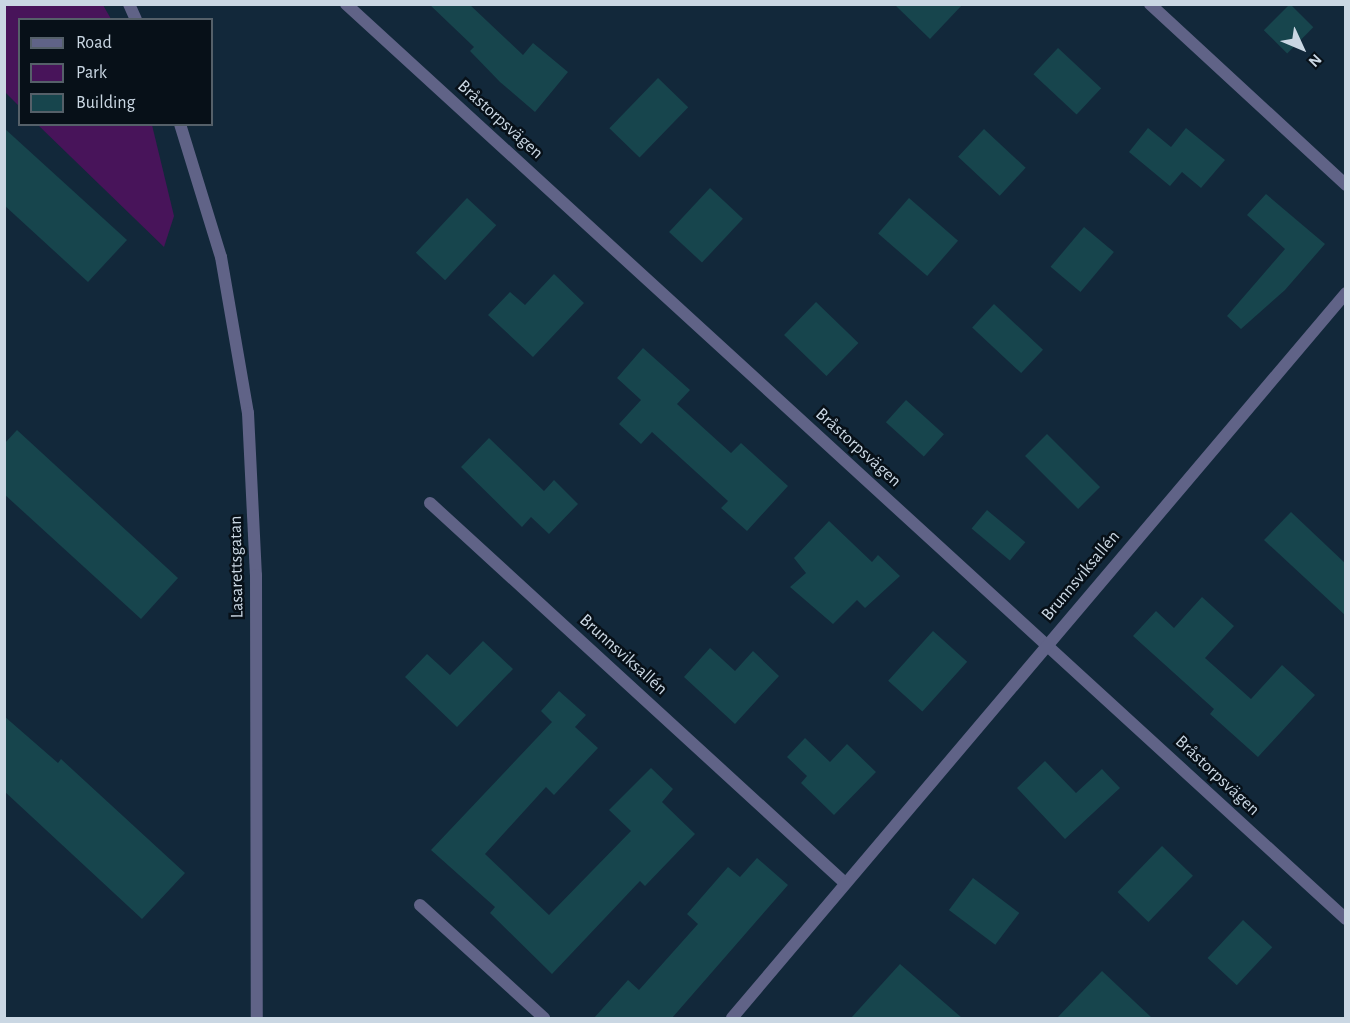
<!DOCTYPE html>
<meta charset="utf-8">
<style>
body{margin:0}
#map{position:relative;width:1350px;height:1023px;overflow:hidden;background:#12283a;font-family:"Alegreya Sans",sans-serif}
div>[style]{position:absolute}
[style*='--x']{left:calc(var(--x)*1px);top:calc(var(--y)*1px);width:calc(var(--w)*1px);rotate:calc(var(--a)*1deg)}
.green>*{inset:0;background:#48145a}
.building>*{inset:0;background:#17454d;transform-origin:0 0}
.minor>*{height:12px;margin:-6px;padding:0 6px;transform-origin:6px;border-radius:6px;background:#606387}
.tertiary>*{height:12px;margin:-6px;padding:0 6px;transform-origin:6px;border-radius:6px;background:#606387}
span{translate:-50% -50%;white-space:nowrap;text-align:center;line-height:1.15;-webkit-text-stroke:5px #071018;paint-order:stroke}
.street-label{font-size:18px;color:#cad7e3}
.frame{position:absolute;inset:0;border:6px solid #cad7e3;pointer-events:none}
.legend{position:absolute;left:18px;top:18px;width:195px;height:108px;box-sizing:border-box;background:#071018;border:2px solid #556069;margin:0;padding:8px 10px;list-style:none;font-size:18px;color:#cad7e3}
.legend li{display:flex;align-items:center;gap:12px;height:30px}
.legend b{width:30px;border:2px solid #556069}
.north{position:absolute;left:1272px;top:18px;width:60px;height:60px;-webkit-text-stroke:4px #071018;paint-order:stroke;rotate:134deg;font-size:16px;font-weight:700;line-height:24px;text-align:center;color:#cad7e3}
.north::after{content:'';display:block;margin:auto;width:21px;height:27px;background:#cad7e3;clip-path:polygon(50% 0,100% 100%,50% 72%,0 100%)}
</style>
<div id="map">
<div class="green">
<div style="clip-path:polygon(4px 5px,103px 5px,111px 19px,20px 20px,19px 106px,5px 92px)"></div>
<div style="clip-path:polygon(38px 125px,152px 125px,174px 216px,164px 247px)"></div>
</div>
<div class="building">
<div style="clip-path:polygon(429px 4px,469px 4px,523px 55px,533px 43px,568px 72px,535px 112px,500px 82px,470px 51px,474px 47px)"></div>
<div style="clip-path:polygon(894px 4px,963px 4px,930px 39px)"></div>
<div style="left:1290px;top:4px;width:33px;height:37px;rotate:45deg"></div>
<div style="left:1058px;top:48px;width:59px;height:36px;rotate:43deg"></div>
<div style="left:658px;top:78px;width:42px;height:70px;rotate:44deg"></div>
<div style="clip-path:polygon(4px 128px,127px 240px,88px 282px,4px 205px)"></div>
<div style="clip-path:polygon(1148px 128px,1171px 147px,1186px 128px,1225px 160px,1201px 188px,1182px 172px,1170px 186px,1129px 152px)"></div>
<div style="left:984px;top:129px;width:57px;height:38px;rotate:43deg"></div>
<div style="left:710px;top:188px;width:45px;height:60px;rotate:43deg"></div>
<div style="clip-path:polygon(1266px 194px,1325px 244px,1285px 290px,1241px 329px,1227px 316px,1285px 249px,1247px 215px)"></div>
<div style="left:467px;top:198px;width:40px;height:75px;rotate:43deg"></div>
<div style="left:909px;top:198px;width:65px;height:47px;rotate:41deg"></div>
<div style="left:1084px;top:227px;width:39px;height:52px;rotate:40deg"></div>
<div style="clip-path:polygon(554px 274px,584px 303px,533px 357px,488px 315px,510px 292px,525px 305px)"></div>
<div style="left:816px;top:302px;width:59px;height:46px;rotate:44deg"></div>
<div style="left:994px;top:304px;width:67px;height:32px;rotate:43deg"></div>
<div style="clip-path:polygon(643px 348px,690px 390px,677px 404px,731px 453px,741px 443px,788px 486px,747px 531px,721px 508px,728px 501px,652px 432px,641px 444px,619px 424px,641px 400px,617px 378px)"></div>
<div style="left:906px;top:400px;width:51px;height:30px;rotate:42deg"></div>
<div style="clip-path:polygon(17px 430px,178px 578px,141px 619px,4px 494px,4px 444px)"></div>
<div style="left:1047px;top:434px;width:75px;height:31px;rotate:45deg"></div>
<div style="clip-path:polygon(489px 438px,544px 491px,554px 480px,578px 504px,549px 534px,531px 517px,522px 527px,461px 467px)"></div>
<div style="left:987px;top:510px;width:50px;height:24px;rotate:40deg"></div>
<div style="clip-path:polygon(1291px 512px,1346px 564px,1346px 616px,1264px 540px)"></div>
<div style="clip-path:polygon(829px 521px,872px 562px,878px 555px,900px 576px,865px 608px,857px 600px,833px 624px,790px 587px,806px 573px,794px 558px)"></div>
<div style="clip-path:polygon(1202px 597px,1234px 626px,1205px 658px,1251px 699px,1282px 665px,1315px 695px,1258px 757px,1210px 714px,1214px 709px,1133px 636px,1156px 611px,1174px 628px)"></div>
<div style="left:933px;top:631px;width:46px;height:67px;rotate:42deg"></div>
<div style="clip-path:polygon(483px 641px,513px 669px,457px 727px,405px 677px,427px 654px,450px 675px)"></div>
<div style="clip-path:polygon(710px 648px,735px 671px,753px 651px,779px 676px,735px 724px,684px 677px)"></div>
<div style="clip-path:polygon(559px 691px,586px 715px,575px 727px,598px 748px,554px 795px,546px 787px,485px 854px,549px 915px,631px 831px,609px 810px,651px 768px,673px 789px,662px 802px,695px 834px,645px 886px,640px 881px,552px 974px,490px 913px,495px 907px,431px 850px,552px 722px,541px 711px)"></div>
<div style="clip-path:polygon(4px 716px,58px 763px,61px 759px,185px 873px,142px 919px,4px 791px)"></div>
<div style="clip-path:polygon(805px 738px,830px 762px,847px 744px,876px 772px,834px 815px,801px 783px,807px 776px,787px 757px)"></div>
<div style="clip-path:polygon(1045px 761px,1076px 793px,1102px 769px,1120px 788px,1065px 839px,1017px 788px)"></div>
<div style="left:1162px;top:846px;width:43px;height:64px;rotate:44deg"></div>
<div style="clip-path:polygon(757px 858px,788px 885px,672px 1018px,594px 1018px,628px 980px,639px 990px,698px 924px,687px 914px,728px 867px,740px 877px)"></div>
<div style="left:973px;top:878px;width:58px;height:40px;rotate:37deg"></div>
<div style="left:1243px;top:920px;width:40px;height:52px;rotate:43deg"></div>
<div style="clip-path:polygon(900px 964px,962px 1018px,851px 1018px)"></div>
<div style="clip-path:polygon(1102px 971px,1152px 1018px,1057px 1018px)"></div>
</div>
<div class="minor">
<div style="--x:346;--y:4;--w:1355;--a:42.46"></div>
<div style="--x:1150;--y:4;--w:267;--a:42.7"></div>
<div style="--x:430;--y:503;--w:563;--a:42.48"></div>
<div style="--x:420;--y:905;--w:168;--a:42.3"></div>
<div style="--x:732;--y:1018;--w:950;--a:-49.74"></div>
</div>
<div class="tertiary">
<div style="--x:129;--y:4;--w:17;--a:66"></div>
<div style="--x:180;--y:124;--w:139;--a:72.9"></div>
<div style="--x:221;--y:257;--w:158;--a:80.2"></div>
<div style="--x:248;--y:413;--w:162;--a:87.2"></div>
<div style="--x:256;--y:575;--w:443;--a:89.9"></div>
</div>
<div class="street-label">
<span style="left:500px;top:120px;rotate:42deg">Bråstorpsvägen</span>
<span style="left:858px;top:448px;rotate:42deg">Bråstorpsvägen</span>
<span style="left:237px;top:567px;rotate:-91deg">Lasarettsgatan</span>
<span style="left:1081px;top:576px;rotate:-50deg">Brunnsviksallén</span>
<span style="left:623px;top:655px;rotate:42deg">Brunnsviksallén</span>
<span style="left:1217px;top:776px;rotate:43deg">Bråstorpsvägen</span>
</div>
<div class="frame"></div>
<ul class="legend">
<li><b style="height:8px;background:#606387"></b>Road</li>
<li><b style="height:16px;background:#48145a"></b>Park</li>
<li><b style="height:16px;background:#17454d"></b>Building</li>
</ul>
<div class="north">N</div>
</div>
